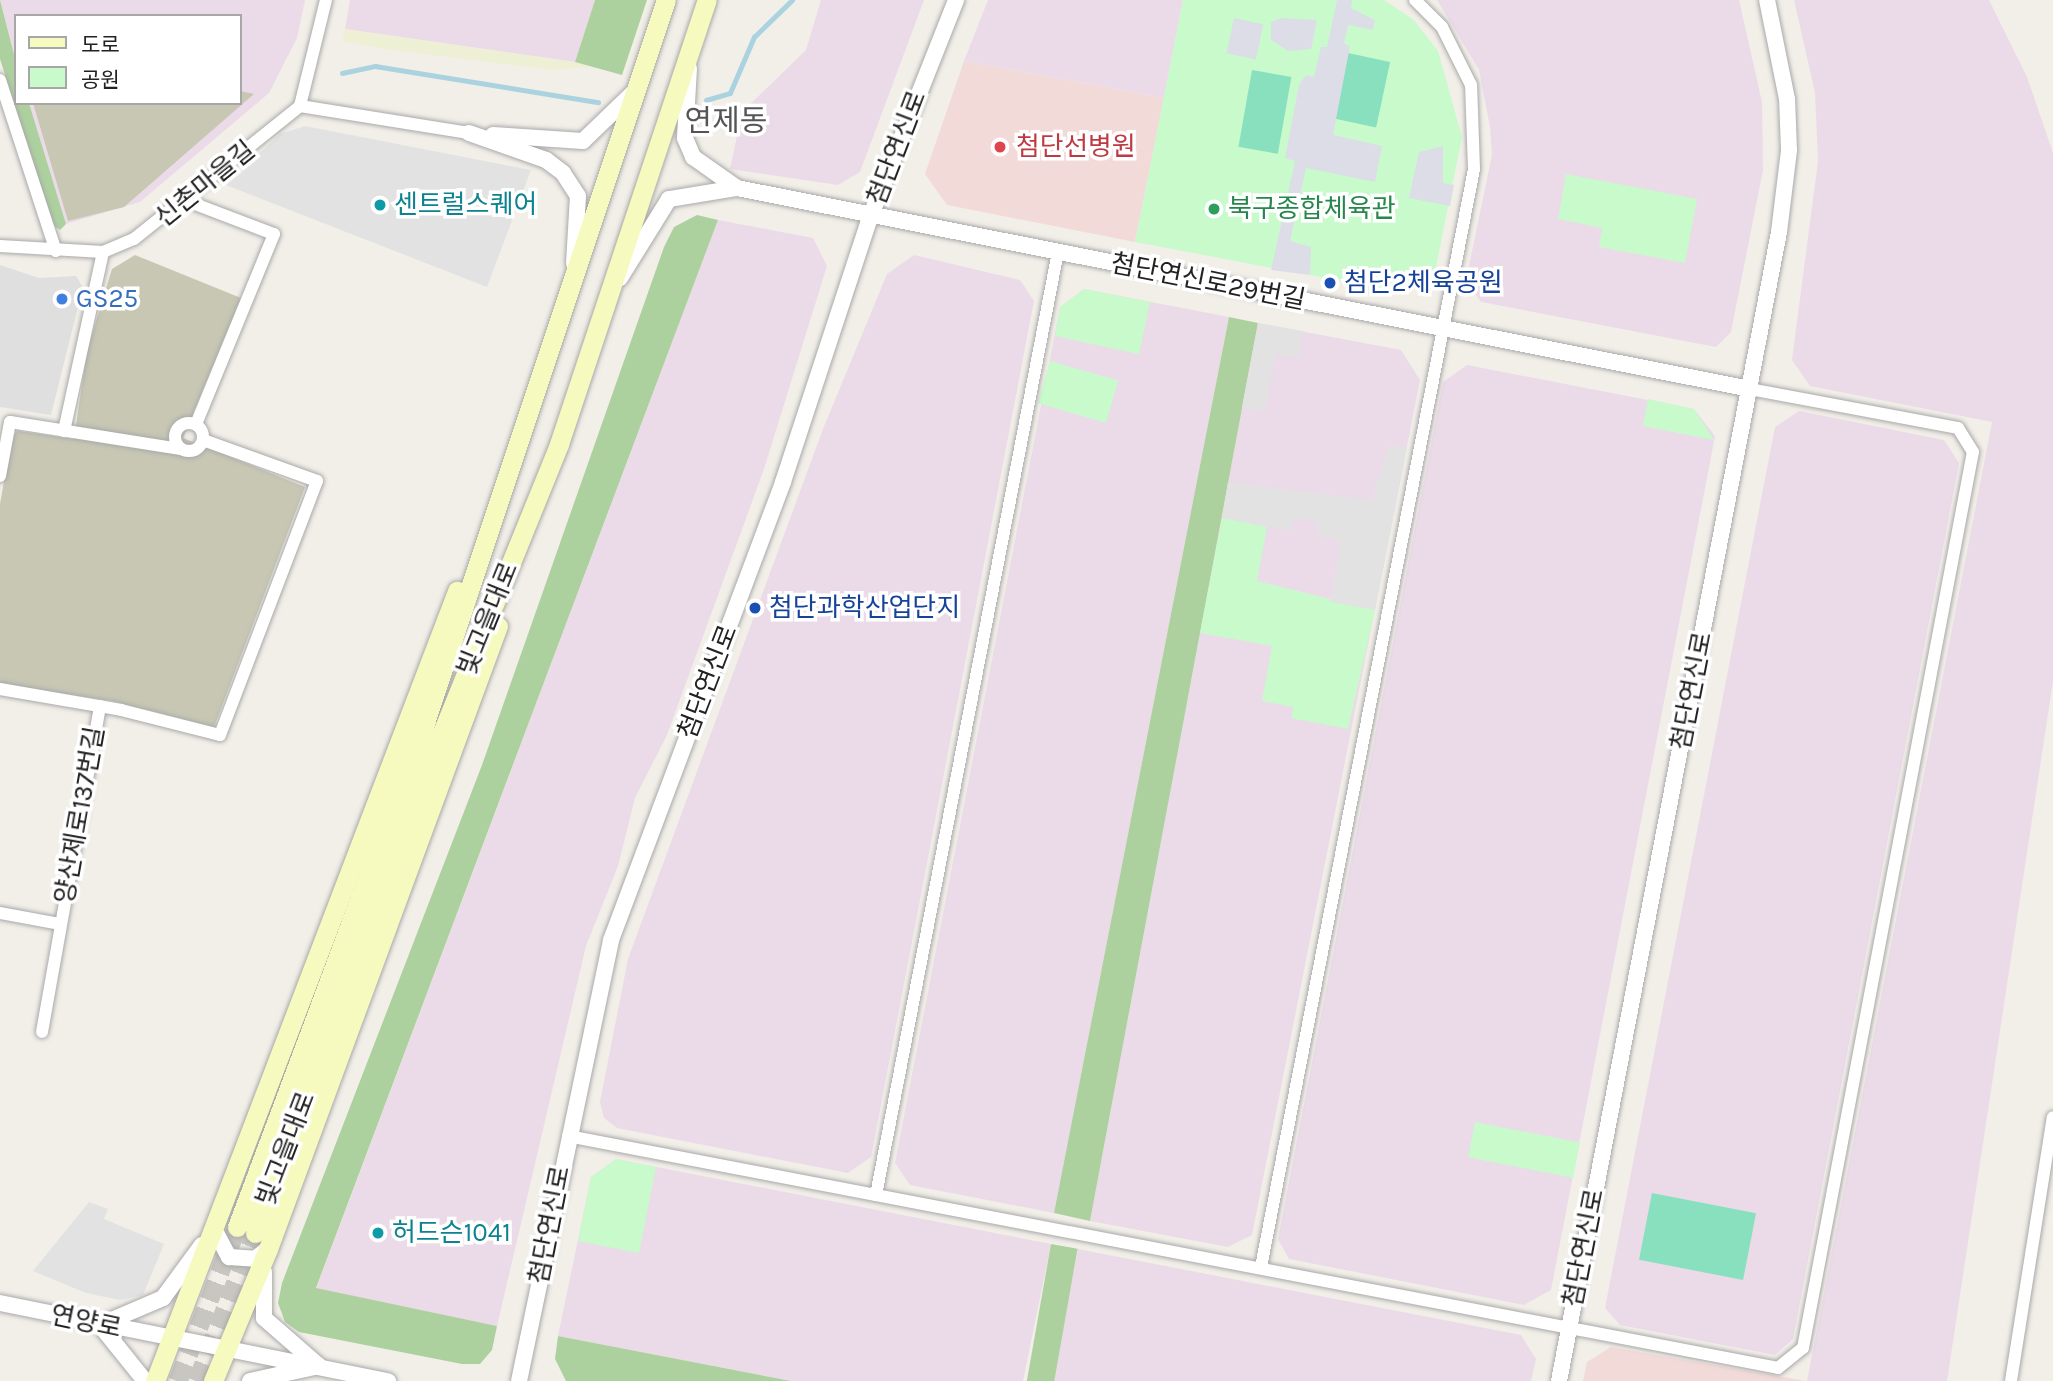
<!DOCTYPE html>
<meta charset="utf-8">
<style>
body{margin:0}
#map{position:relative;width:2053px;height:1381px;overflow:hidden;background:#f2efe9;font-family:Karla,"Noto Sans KR",sans-serif}
div>[style]{position:absolute}
[style*='--x']{left:calc(var(--x)*1px);top:calc(var(--y)*1px);width:calc(var(--w)*1px);rotate:calc(var(--a)*1deg)}
.residential>*{inset:0;background:#e0dfdf}
.commercial>*{inset:0;background:#f2dad9}
.industrial>*{inset:0;background:#ebdbe8}
.construction>*{inset:0;background:#c7c7b4}
.farmland>*{inset:0;background:#eef0d5}
.forest>*{inset:0;background:#add19e;transform-origin:0 0}
.park>*{inset:0;background:#c8facc;transform-origin:0 0}
.pitch>*{inset:0;background:#88e0be;transform-origin:0 0}
.parking>*{inset:0;background:#e2e2e2}
.plaza>*{inset:0;background:#dddde8;transform-origin:0 0}
.stream>*{height:4.5px;margin:-2.25px;padding:0 2.25px;transform-origin:2.25px;border-radius:2.25px;background:#aad3df}
.secondary-tunnel>*{height:19px;margin-top:-9.5px;transform-origin:0;background:repeating-linear-gradient(90deg,#c8c6c1 0 19px,transparent 0 29px)}
.roads{filter:drop-shadow(0 0 2px #a9a9a9) drop-shadow(0 0 2px #a9a9a9)}
.minor>*{height:12px;margin:-6px;padding:0 6px;transform-origin:6px;border-radius:6px;background:#fff}
.minor>.ring{margin:-6px;padding:0;box-sizing:content-box;background:none;border:12px solid #fff;border-radius:50%}
.tertiary>*{height:16px;margin:-8px;padding:0 8px;transform-origin:8px;border-radius:8px;background:#fff}
.secondary>*{height:19px;margin:-9.5px;padding:0 9.5px;transform-origin:9.5px;border-radius:9.5px;background:#f7fabf}
.dots>*{width:19px;height:19px;translate:-50% -50%;box-sizing:border-box;border:4px solid #fff;border-radius:50%}
span{translate:-50% -50%;white-space:nowrap;text-align:center;line-height:1.15;-webkit-text-stroke:7px #fff;paint-order:stroke}
.health-label{font-size:26px;color:#be3a42}
.left{translate:0 -50%;text-align:left}
.street-label{font-size:26px;color:#222}
.culture-label{font-size:26px;color:#0d838f}
.leisure-label{font-size:26px;color:#27864d}
.transit-label{font-size:26px;color:#164399}
.shop-label{font-size:26px;color:#366cbe}
.quarter-label{font-size:30px;color:#555}
.legend{position:absolute;left:14px;top:14px;width:228px;height:91px;box-sizing:border-box;background:#fff;border:2px solid #a7a7a7;margin:0;padding:9px 12px;list-style:none;font-size:21px;color:#222}
.legend li{display:flex;align-items:center;gap:14px;height:35px}
.legend b{width:35px;border:2px solid #a7a7a7}
</style>
<div id="map">
<div class="residential">
<div style="clip-path:polygon(0 265px,39px 278px,76px 276px,83px 287px,51px 415px,0 407px)"></div>
</div>
<div class="commercial">
<div style="clip-path:polygon(964px 61px,1164px 98px,1135px 242px,947px 205px,925px 174px)"></div>
<div style="clip-path:polygon(1611px 1347px,1806px 1381px,1583px 1381px,1587px 1362px)"></div>
</div>
<div class="industrial">
<div style="clip-path:polygon(0 0,305px 0,297px 38px,269px 93px,140px 202px,66px 224px,29px 103px,240px 103px,240px 16px,16px 16px,16px 62px)"></div>
<div style="clip-path:polygon(350px 0,595px 0,575px 62px,345px 29px)"></div>
<div style="clip-path:polygon(821px 0,924px 0,860px 172px,838px 185px,730px 169px,742px 112px,806px 50px)"></div>
<div style="clip-path:polygon(988px 0,1183px 0,1164px 98px,964px 61px)"></div>
<div style="clip-path:polygon(1437px 0,1739px 0,1762px 102px,1763px 170px,1731px 332px,1716px 347px,1481px 302px,1466px 280px,1492px 155px,1490px 127px,1479px 70px)"></div>
<div style="clip-path:polygon(1794px 0,1989px 0,2027px 77px,2053px 153px,2053px 681px,1947px 1381px,1807px 1381px,1992px 422px,1810px 386px,1792px 360px,1818px 161px,1815px 93px)"></div>
<div style="clip-path:polygon(718px 220px,813px 238px,827px 266px,764px 469px,667px 735px,635px 798px,618px 866px,586px 946px,497px 1326px,316px 1289px)"></div>
<div style="clip-path:polygon(914px 255px,1020px 280px,1034px 301px,871px 1157px,848px 1173px,617px 1128px,604px 1118px,600px 1102px,628px 959px,823px 429px,887px 274px)"></div>
<div style="clip-path:polygon(1084px 289px,1229px 317px,1054px 1213px,910px 1185px,895px 1163px,1060px 307px)"></div>
<div style="clip-path:polygon(1258px 323px,1401px 350px,1420px 380px,1252px 1235px,1228px 1247px,1090px 1221px)"></div>
<div style="clip-path:polygon(1467px 365px,1694px 409px,1715px 436px,1551px 1290px,1524px 1305px,1289px 1259px,1278px 1239px,1443px 382px)"></div>
<div style="clip-path:polygon(1799px 411px,1944px 440px,1959px 463px,1793px 1339px,1775px 1355px,1620px 1325px,1605px 1308px,1775px 427px)"></div>
<div style="clip-path:polygon(616px 1159px,1051px 1244px,1023px 1381px,791px 1381px,558px 1336px,591px 1177px)"></div>
<div style="clip-path:polygon(1078px 1249px,1521px 1335px,1536px 1359px,1531px 1381px,1052px 1381px)"></div>
</div>
<div class="construction">
<div style="clip-path:polygon(240px 91px,254px 94px,124px 207px,68px 221px,33px 103px,240px 103px)"></div>
<div style="clip-path:polygon(135px 255px,241px 298px,183px 438px,305px 487px,214px 727px,112px 701px,0 684px,0 504px,12px 436px,18px 431px,74px 439px,87px 351px,112px 269px)"></div>
</div>
<div class="farmland">
<div style="clip-path:polygon(345px 29px,575px 62px,591px 67px,552px 70px,391px 50px,342px 41px)"></div>
</div>
<div class="forest">
<div style="clip-path:polygon(0 0,16px 62px,16px 103px,29px 103px,66px 224px,60px 230px,53px 225px,0 59px)"></div>
<div style="clip-path:polygon(595px 0,647px 0,622px 75px,575px 62px)"></div>
<div style="clip-path:polygon(697px 215px,718px 220px,316px 1288px,497px 1326px,492px 1350px,480px 1364px,462px 1364px,299px 1332px,285px 1322px,278px 1303px,282px 1283px,482px 765px,664px 247px,674px 227px)"></div>
<div style="clip-path:polygon(1229px 317px,1258px 323px,1090px 1221px,1054px 1213px)"></div>
<div style="left:1051px;top:1244px;width:27px;height:140px;rotate:10deg"></div>
<div style="clip-path:polygon(558px 1336px,791px 1381px,566px 1381px,555px 1359px)"></div>
</div>
<div class="park">
<div style="clip-path:polygon(1183px 0,1384px 0,1414px 20px,1438px 51px,1462px 137px,1434px 277px,1405px 293px,1135px 242px)"></div>
<div style="clip-path:polygon(1566px 174px,1697px 199px,1685px 263px,1599px 247px,1602px 228px,1558px 219px)"></div>
<div style="clip-path:polygon(1084px 289px,1150px 302px,1139px 354px,1055px 336px,1060px 307px)"></div>
<div style="left:1050px;top:361px;width:71px;height:44px;rotate:16deg"></div>
<div style="clip-path:polygon(1648px 399px,1694px 409px,1714px 440px,1643px 426px)"></div>
<div style="clip-path:polygon(1222px 518px,1267px 527px,1257px 581px,1375px 610px,1348px 729px,1291px 718px,1293px 707px,1262px 701px,1272px 646px,1200px 633px)"></div>
<div style="left:1475px;top:1122px;width:107px;height:36px;rotate:11deg"></div>
<div style="clip-path:polygon(616px 1159px,656px 1167px,639px 1253px,578px 1241px,591px 1177px)"></div>
</div>
<div class="pitch">
<div style="left:1348px;top:53px;width:43px;height:67px;rotate:12deg"></div>
<div style="left:1252px;top:70px;width:40px;height:78px;rotate:10deg"></div>
<div style="left:1652px;top:1193px;width:106px;height:68px;rotate:11deg"></div>
</div>
<div class="parking">
<div style="clip-path:polygon(305px 126px,531px 170px,487px 287px,226px 185px,280px 134px)"></div>
<div style="clip-path:polygon(1258px 323px,1303px 331px,1298px 358px,1275px 354px,1265px 411px,1242px 407px)"></div>
<div style="clip-path:polygon(1389px 445px,1407px 448px,1375px 610px,1330px 602px,1341px 540px,1317px 535px,1318px 523px,1293px 518px,1291px 531px,1222px 518px,1228px 482px,1372px 500px)"></div>
<div style="clip-path:polygon(89px 1202px,108px 1209px,104px 1219px,164px 1244px,143px 1295px,120px 1300px,86px 1293px,33px 1271px)"></div>
</div>
<div class="plaza">
<div style="clip-path:polygon(1337px 0,1352px 0,1351px 8px,1375px 20px,1373px 30px,1348px 25px,1344px 44px,1350px 46px,1333px 135px,1382px 146px,1375px 182px,1306px 168px,1290px 241px,1311px 247px,1310px 275px,1271px 270px,1295px 161px,1285px 158px,1299px 85px,1306px 75px,1314px 77px,1321px 47px,1327px 47px)"></div>
<div style="left:1234px;top:18px;width:30px;height:36px;rotate:12deg"></div>
<div style="clip-path:polygon(1281px 18px,1317px 20px,1311px 49px,1288px 51px,1271px 40px,1271px 22px)"></div>
<div style="clip-path:polygon(1443px 146px,1443px 183px,1454px 185px,1450px 206px,1409px 198px,1419px 152px)"></div>
</div>
<div class="stream">
<div style="--x:342;--y:73;--w:34;--a:-12"></div>
<div style="--x:375;--y:66;--w:226;--a:9.2"></div>
<div style="--x:706;--y:100;--w:25;--a:-16"></div>
<div style="--x:730;--y:93;--w:61;--a:-66.8"></div>
<div style="--x:754;--y:37;--w:53;--a:-44.2"></div>
</div>
<div class="secondary-tunnel">
<div style="--x:178;--y:1381;--w:165;--a:-69"></div>
<div style="--x:197;--y:1381;--w:159;--a:-68.6"></div>
</div>
<div class="roads">
<div class="minor">
<div style="--x:326;--y:0;--w:109;--a:103.8"></div>
<div style="--x:300;--y:106;--w:171;--a:9.1"></div>
<div style="--x:0;--y:80;--w:180;--a:71.9"></div>
<div style="--x:187;--y:201;--w:93;--a:20.8"></div>
<div style="--x:274;--y:234;--w:205;--a:112.3"></div>
<div style="--x:0;--y:246;--w:103;--a:3.3"></div>
<div style="--x:103;--y:252;--w:34;--a:-23"></div>
<div style="--x:134;--y:239;--w:213;--a:-38.7"></div>
<div class="ring" style="left:175px;top:423px;width:16px;height:16px"></div>
<div style="--x:64;--y:431;--w:183;--a:-77.7"></div>
<div style="--x:0;--y:476;--w:55;--a:-79.5"></div>
<div style="--x:10;--y:422;--w:173;--a:9"></div>
<div style="--x:0;--y:689;--w:123;--a:9.8"></div>
<div style="--x:121;--y:710;--w:102;--a:14.2"></div>
<div style="--x:220;--y:735;--w:272;--a:-69.1"></div>
<div style="--x:317;--y:481;--w:121;--a:-160.2"></div>
<div style="--x:0;--y:913;--w:61;--a:10.4"></div>
<div style="--x:42;--y:1032;--w:331;--a:-79.9"></div>
<div style="--x:568;--y:1136;--w:1232;--a:10.85"></div>
<div style="--x:1778;--y:1368;--w:32;--a:-39"></div>
<div style="--x:1803;--y:1348;--w:912;--a:-79.26"></div>
<div style="--x:1973;--y:452;--w:28;--a:-122"></div>
<div style="--x:1958;--y:428;--w:212;--a:-169.4"></div>
<div style="--x:876;--y:1195;--w:960;--a:-79.08"></div>
<div style="--x:1261;--y:1267;--w:1118;--a:-79.02"></div>
<div style="--x:1474;--y:169;--w:84;--a:-92"></div>
<div style="--x:1471;--y:85;--w:65;--a:-116.6"></div>
<div style="--x:1442;--y:27;--w:38;--a:-135"></div>
<div style="--x:2011;--y:1381;--w:267;--a:-81"></div>
</div>
<div class="tertiary">
<div style="--x:689;--y:68;--w:70;--a:93.3"></div>
<div style="--x:685;--y:138;--w:21;--a:67"></div>
<div style="--x:693;--y:157;--w:54;--a:35.2"></div>
<div style="--x:469;--y:133;--w:82;--a:19.3"></div>
<div style="--x:546;--y:160;--w:21;--a:37"></div>
<div style="--x:563;--y:173;--w:27;--a:57"></div>
<div style="--x:578;--y:196;--w:67;--a:93.4"></div>
<div style="--x:493;--y:135;--w:90;--a:3.8"></div>
<div style="--x:583;--y:141;--w:72;--a:-43.9"></div>
<div style="--x:620;--y:278;--w:93;--a:-58.2"></div>
<div style="--x:669;--y:199;--w:69;--a:-9.2"></div>
<div style="--x:737;--y:188;--w:1033;--a:11.22"></div>
<div style="--x:214;--y:1229;--w:32;--a:62"></div>
<div style="--x:229;--y:1257;--w:26;--a:4"></div>
<div style="--x:255;--y:1259;--w:16;--a:-38"></div>
<div style="--x:0;--y:1303;--w:396;--a:11.4"></div>
<div style="--x:145;--y:1381;--w:72;--a:-128.8"></div>
<div style="--x:100;--y:1325;--w:69;--a:-23.2"></div>
<div style="--x:163;--y:1298;--w:66;--a:-53.7"></div>
<div style="--x:250;--y:1381;--w:71;--a:-12.3"></div>
<div style="--x:319;--y:1366;--w:73;--a:-138.9"></div>
<div style="--x:264;--y:1318;--w:46;--a:-90"></div>
<div style="--x:519;--y:1381;--w:450;--a:-78.2"></div>
<div style="--x:611;--y:940;--w:489;--a:-69.4"></div>
<div style="--x:783;--y:482;--w:281;--a:-71.8"></div>
<div style="--x:871;--y:215;--w:231;--a:-68.4"></div>
<div style="--x:1559;--y:1381;--w:1170;--a:-79.16"></div>
<div style="--x:1779;--y:232;--w:83;--a:-83"></div>
<div style="--x:1789;--y:150;--w:51;--a:-92.2"></div>
<div style="--x:1787;--y:99;--w:101;--a:-101.4"></div>
</div>
<div class="secondary">
<div style="--x:237;--y:1227;--w:532;--a:-69.52"></div>
<div style="--x:423;--y:729;--w:768;--a:-71.57"></div>
<div style="--x:255;--y:1233;--w:532;--a:-69.52"></div>
<div style="--x:441;--y:735;--w:314;--a:-67.9"></div>
<div style="--x:559;--y:444;--w:468;--a:-71.6"></div>
<div style="--x:155;--y:1381;--w:846;--a:-69.08"></div>
<div style="--x:213;--y:1381;--w:143;--a:-67.4"></div>
<div style="--x:268;--y:1249;--w:664;--a:-69.74"></div>
</div>
</div>
<div class="dots">
<div style="left:1000px;top:147px;background:#e0444e"></div>
<div style="left:380px;top:205px;background:#0f9aa8"></div>
<div style="left:1214px;top:209px;background:#2e9e5b"></div>
<div style="left:1330px;top:283px;background:#1a4fb4"></div>
<div style="left:62px;top:299px;background:#3f7fe0"></div>
<div style="left:755px;top:608px;background:#1a4fb4"></div>
<div style="left:378px;top:1233px;background:#0f9aa8"></div>
</div>
<div class="health-label">
<span class="left" style="left:1016px;top:147px">첨단선병원</span>
</div>
<div class="street-label">
<span style="left:897px;top:148px;rotate:-69deg">첨단연신로</span>
<span style="left:205px;top:184px;rotate:-39deg">신촌마을길</span>
<span style="left:1208px;top:282px;rotate:11deg">첨단연신로29번길</span>
<span style="left:488px;top:619px;rotate:-68deg">빛고을대로</span>
<span style="left:708px;top:682px;rotate:-69deg">첨단연신로</span>
<span style="left:1692px;top:691px;rotate:-79deg">첨단연신로</span>
<span style="left:80px;top:815px;rotate:-80deg">양산제로137번길</span>
<span style="left:286px;top:1149px;rotate:-69deg">빛고을대로</span>
<span style="left:550px;top:1225px;rotate:-79deg">첨단연신로</span>
<span style="left:1584px;top:1248px;rotate:-79deg">첨단연신로</span>
<span style="left:86px;top:1322px;rotate:12deg">연양로</span>
</div>
<div class="culture-label">
<span class="left" style="left:394px;top:205px">센트럴스퀘어</span>
<span class="left" style="left:392px;top:1233px">허드슨1041</span>
</div>
<div class="leisure-label">
<span class="left" style="left:1228px;top:209px">북구종합체육관</span>
</div>
<div class="transit-label">
<span class="left" style="left:1344px;top:283px">첨단2체육공원</span>
<span class="left" style="left:769px;top:608px">첨단과학산업단지</span>
</div>
<div class="shop-label">
<span class="left" style="left:76px;top:299px">GS25</span>
</div>
<div class="quarter-label">
<span style="left:726px;top:121px">연제동</span>
</div>
<ul class="legend">
<li><b style="height:9px;background:#f7fabf"></b>도로</li>
<li><b style="height:19px;background:#c8facc"></b>공원</li>
</ul>
</div>
